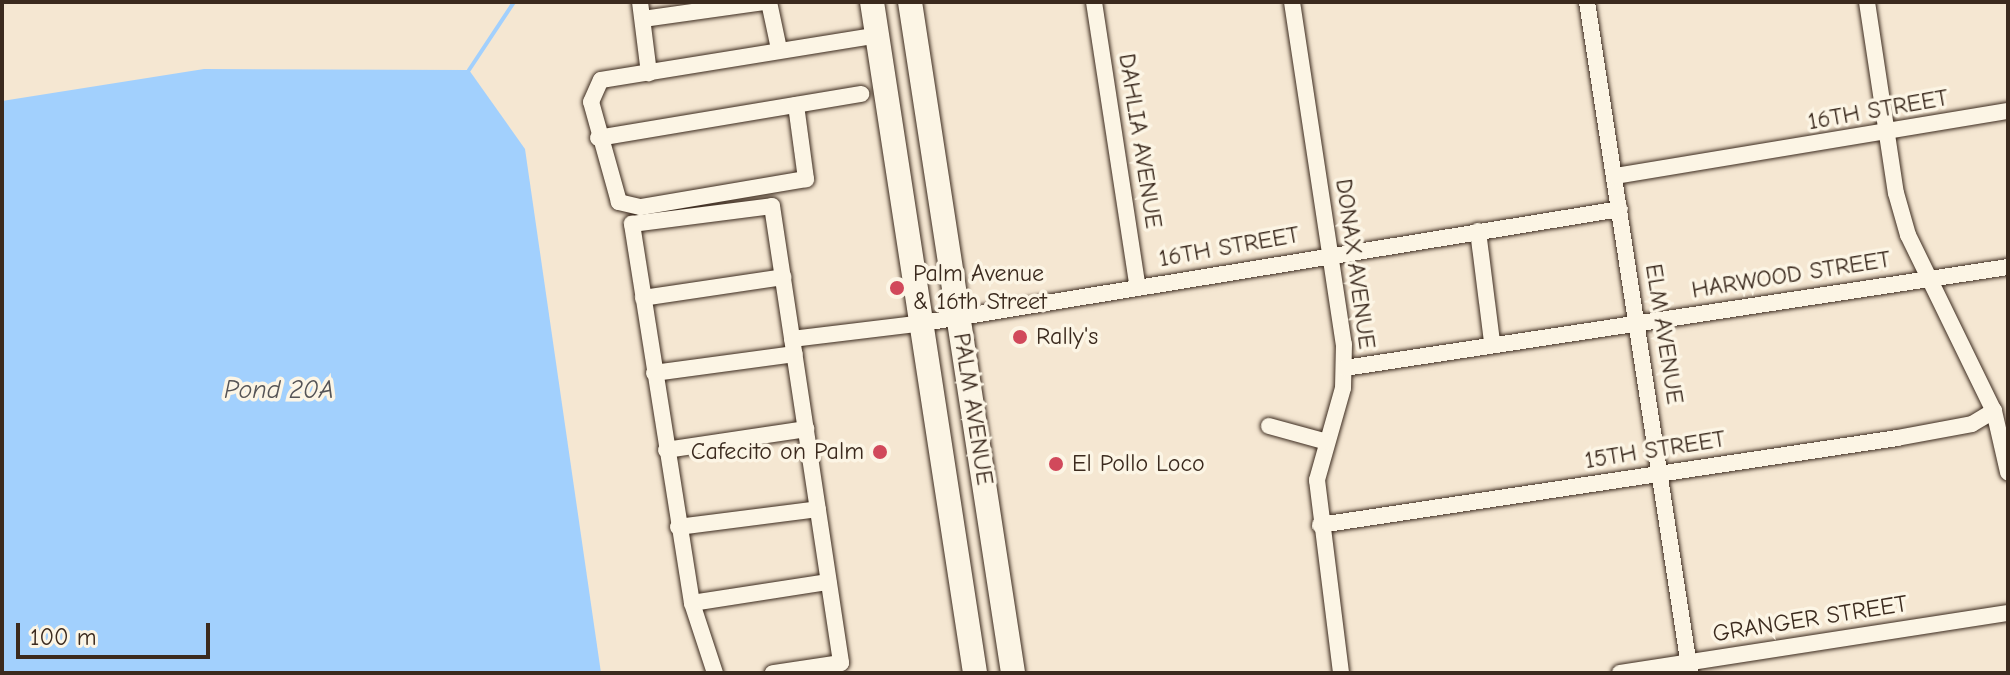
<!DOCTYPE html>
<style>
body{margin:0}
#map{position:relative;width:2010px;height:675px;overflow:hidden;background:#f5e7d2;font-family:"Comic Neue",sans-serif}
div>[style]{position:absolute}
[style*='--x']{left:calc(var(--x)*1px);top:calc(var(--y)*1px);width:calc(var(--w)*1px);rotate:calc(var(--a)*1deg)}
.water>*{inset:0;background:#a2d0fd}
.stream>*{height:4px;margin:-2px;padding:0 2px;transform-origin:2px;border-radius:2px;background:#a2d0fd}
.roads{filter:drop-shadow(0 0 2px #3b2a1e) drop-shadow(0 0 2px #3b2a1e)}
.minor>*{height:16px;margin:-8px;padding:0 8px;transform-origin:8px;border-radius:8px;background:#fcf5e5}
.highway>*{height:24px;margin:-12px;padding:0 12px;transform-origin:12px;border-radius:12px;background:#fcf5e5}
.dots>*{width:22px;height:22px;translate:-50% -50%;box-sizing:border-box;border:4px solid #fcf5e5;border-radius:50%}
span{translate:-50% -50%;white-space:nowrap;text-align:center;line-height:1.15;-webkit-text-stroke:7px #fcf5e5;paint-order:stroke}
.street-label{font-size:24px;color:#3b2a1e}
.poi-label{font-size:24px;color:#3b2a1e}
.left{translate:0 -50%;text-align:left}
.right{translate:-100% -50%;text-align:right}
.water-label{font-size:26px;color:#555456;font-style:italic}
.frame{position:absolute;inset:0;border:4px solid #3b2a1e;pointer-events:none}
.scale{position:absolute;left:16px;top:623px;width:194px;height:36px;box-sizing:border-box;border:4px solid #3b2a1e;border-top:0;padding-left:10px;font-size:24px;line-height:28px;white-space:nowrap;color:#3b2a1e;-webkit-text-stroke:6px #fcf5e5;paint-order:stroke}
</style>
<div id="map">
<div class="water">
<div style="clip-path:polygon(204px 69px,469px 70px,525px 149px,601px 673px,2px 673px,2px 101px)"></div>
</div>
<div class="stream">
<div style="--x:469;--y:70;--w:82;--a:-56.5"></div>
</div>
<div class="roads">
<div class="minor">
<div style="--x:640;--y:2;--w:72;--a:82.8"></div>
<div style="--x:769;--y:2;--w:48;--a:78"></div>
<div style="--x:1094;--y:2;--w:289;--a:81.3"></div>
<div style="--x:1292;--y:2;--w:346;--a:81.4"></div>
<div style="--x:1344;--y:344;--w:44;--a:91.3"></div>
<div style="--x:1343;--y:388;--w:96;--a:105.8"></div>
<div style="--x:1317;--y:480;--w:194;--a:82.9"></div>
<div style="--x:1587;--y:2;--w:679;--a:81.27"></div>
<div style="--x:1867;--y:2;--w:193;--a:81.4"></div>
<div style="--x:1896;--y:193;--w:44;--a:74.1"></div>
<div style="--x:1908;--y:235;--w:196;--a:64"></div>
<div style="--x:1994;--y:411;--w:63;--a:77.1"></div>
<div style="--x:643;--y:19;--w:122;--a:-8"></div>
<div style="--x:796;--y:105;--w:75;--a:82.3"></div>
<div style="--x:806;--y:179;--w:168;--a:170.4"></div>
<div style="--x:640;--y:207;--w:22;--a:-167"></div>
<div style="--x:619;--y:202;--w:104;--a:-105.6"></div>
<div style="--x:591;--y:102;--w:24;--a:-66"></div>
<div style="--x:601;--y:80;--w:281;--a:-9.2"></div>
<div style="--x:598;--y:138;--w:267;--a:-9.5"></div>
<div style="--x:1615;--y:176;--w:398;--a:-9.4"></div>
<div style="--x:1478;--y:231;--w:112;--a:82.8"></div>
<div style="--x:643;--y:298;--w:142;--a:-8.5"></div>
<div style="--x:792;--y:339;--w:133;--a:-6.9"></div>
<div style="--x:924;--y:323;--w:705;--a:-9.3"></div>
<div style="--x:1345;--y:368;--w:671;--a:-8.66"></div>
<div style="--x:654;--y:373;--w:142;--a:-7.7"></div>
<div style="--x:1269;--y:426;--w:60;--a:15.4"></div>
<div style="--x:666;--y:450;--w:142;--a:-8.5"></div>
<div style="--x:1320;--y:525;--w:584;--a:-8.57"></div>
<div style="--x:1897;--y:438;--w:76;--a:-10.6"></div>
<div style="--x:1972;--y:424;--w:26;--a:-31"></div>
<div style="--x:678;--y:527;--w:141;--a:-7.3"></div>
<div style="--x:692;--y:603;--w:138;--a:-8.8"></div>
<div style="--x:715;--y:673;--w:74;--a:-108.2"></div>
<div style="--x:692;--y:603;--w:384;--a:-99"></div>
<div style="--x:632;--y:224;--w:141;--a:-7.3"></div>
<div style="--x:772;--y:206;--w:462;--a:81.4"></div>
<div style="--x:841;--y:663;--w:69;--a:171.6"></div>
<div style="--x:1620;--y:673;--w:393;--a:-8.8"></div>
</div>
<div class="highway">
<div style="--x:872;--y:2;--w:679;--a:81.27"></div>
<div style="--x:910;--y:2;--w:679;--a:81.27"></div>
</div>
</div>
<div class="dots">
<div style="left:897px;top:288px;background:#d1495b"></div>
<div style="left:1020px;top:337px;background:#d1495b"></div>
<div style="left:880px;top:452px;background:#d1495b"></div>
<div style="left:1056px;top:464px;background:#d1495b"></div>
</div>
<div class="street-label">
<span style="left:1878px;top:110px;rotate:-10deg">16TH STREET</span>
<span style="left:1140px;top:141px;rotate:81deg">DAHLIA AVENUE</span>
<span style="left:1229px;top:247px;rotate:-10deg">16TH STREET</span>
<span style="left:1355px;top:264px;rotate:82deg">DONAX AVENUE</span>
<span style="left:1791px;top:275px;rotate:-9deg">HARWOOD STREET</span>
<span style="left:1664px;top:334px;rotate:81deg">ELM AVENUE</span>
<span style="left:973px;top:409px;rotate:81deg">PALM AVENUE</span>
<span style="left:1655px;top:450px;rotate:-9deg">15TH STREET</span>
<span style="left:1810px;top:619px;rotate:-9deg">GRANGER STREET</span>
</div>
<div class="poi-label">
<span class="left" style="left:913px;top:288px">Palm Avenue<br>&amp; 16th Street</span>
<span class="left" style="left:1036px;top:337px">Rally's</span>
<span class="right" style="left:864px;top:452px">Cafecito on Palm</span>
<span class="left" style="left:1072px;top:464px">El Pollo Loco</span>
</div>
<div class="water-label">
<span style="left:279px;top:391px">Pond 20A</span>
</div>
<div class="frame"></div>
<div class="scale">100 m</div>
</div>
